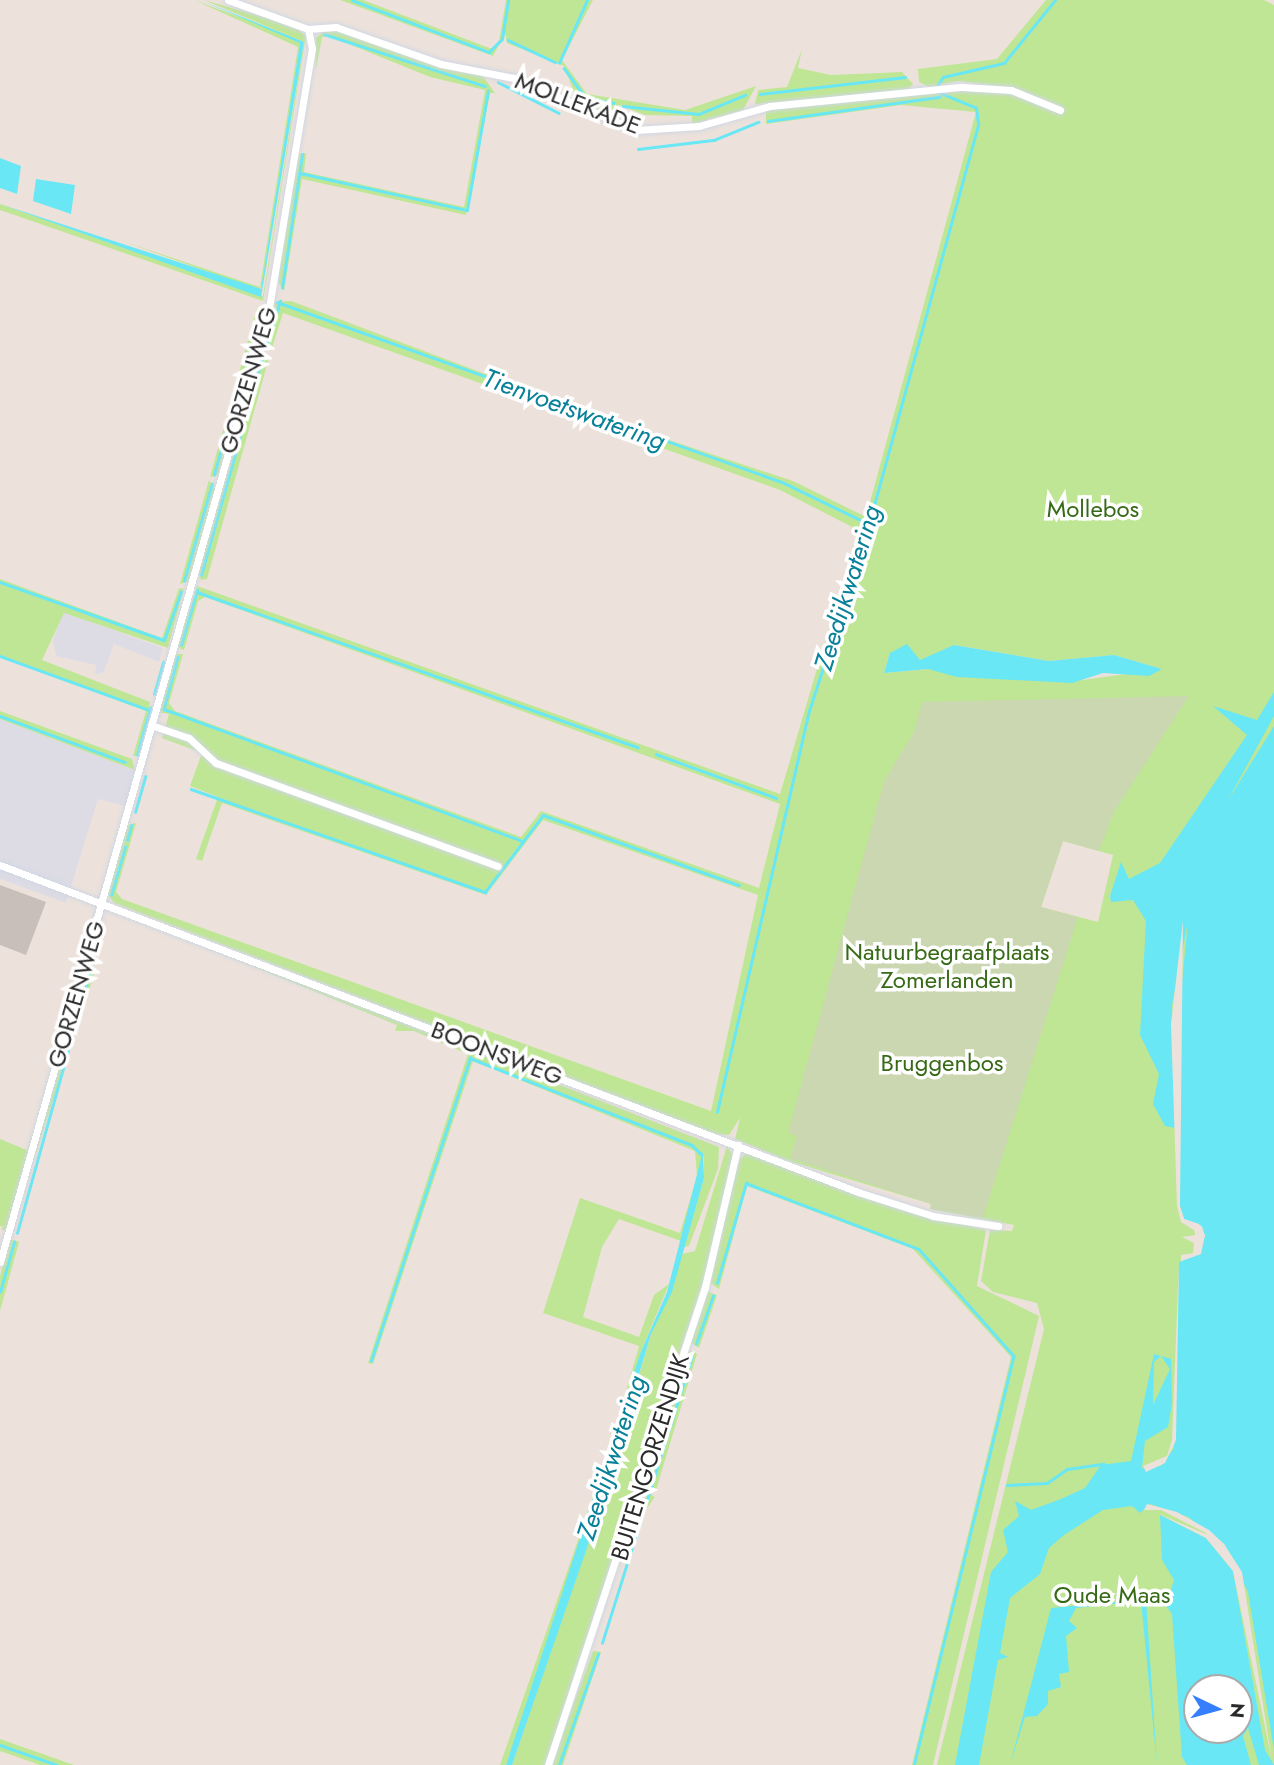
<!DOCTYPE html>
<style>
body{margin:0}
#map{position:relative;width:1274px;height:1765px;overflow:hidden;background:#ede2db;font-family:Jost,sans-serif}
div>[style]{position:absolute}
[style*='--x']{left:calc(var(--x)*1px);top:calc(var(--y)*1px);width:calc(var(--w)*1px);rotate:calc(var(--a)*1deg)}
.industrial>*{inset:0;background:#dddce5}
.green>*{inset:0;background:#bfe694;transform-origin:0 0}
.cemetery>*{inset:0;background:#cad7b1}
.water>*{inset:0;background:#69e7f4}
.pier>*{inset:0;background:#ede2db}
.stream>*{height:2.5px;margin:-1.25px;padding:0 1.25px;transform-origin:1.25px;border-radius:1.25px;background:#69e7f4}
.building>*{inset:0;background:#c8bfbb}
.roads{filter:drop-shadow(0 0 2px #d0d7e3) drop-shadow(0 0 2px #d0d7e3)}
.minor>*{height:7px;margin:-3.5px;padding:0 3.5px;transform-origin:3.5px;border-radius:3.5px;background:#fff}
span{translate:-50% -50%;white-space:nowrap;text-align:center;line-height:1.15;-webkit-text-stroke:7px #fff;paint-order:stroke}
.street-label{font-size:24px;color:#2a2a2a}
.park-label{font-size:24px;color:#376a16}
.water-label{font-size:26px;color:#088199;font-style:italic}
.north{position:absolute;left:1183px;top:1674px;width:70px;height:70px;box-sizing:border-box;background:#fff;border:2px solid #aaa;border-radius:50%;rotate:95deg;font-size:19px;font-weight:700;line-height:28px;text-align:center;color:#2a2a2a}
.north::after{content:'';display:block;margin:auto;width:24px;height:32px;background:#357fff;clip-path:polygon(50% 0,100% 100%,50% 72%,0 100%)}
</style>
<div id="map">
<div class="industrial">
<div style="clip-path:polygon(63px 612px,163px 648px,159px 662px,114px 644px,104px 672px,95px 675px,96px 665px,56px 656px,53px 640px)"></div>
<div style="clip-path:polygon(0 719px,135px 770px,125px 806px,98px 799px,66px 903px,0 879px)"></div>
</div>
<div class="green">
<div style="clip-path:polygon(194px 0,295px 38px,300px 43px,262px 284px,259px 290px,119px 240px,260px 287px,298px 47px)"></div>
<div style="clip-path:polygon(204px 0,292px 25px,306px 36px,263px 301px,0 210px,0 204px,263px 296px,304px 42px)"></div>
<div style="clip-path:polygon(340px 0,363px 0,492px 49px,499px 41px,506px 0,593px 0,562px 60px,587px 94px,685px 110px,756px 86px,743px 110px,692px 124px,692px 116px,645px 115px,619px 105px,606px 114px,579px 105px,564px 66px,507px 43px,505px 33px,493px 56px)"></div>
<div style="clip-path:polygon(evenodd,1046px 0,1264px 0,1274px 5px,1274px 728px,1183px 1207px,1182px 1223px,1194px 1226px,1195px 1235px,1182px 1237px,1194px 1243px,1193px 1253px,1181px 1255px,1180px 1390px,1198px 1500px,1274px 1636px,1274px 1765px,937px 1765px,1044px 1329px,1037px 1303px,993px 1292px,981px 1281px,990px 1230px,1012px 1231px,1014px 1225px,930px 1209px,931px 1204px,789px 1161px,735px 1139px,740px 1118px,729px 1135px,715px 1134px,114px 903px,107px 893px,126px 825px,136px 823px,116px 892px,122px 899px,711px 1111px,758px 895px,543px 820px,486px 895px,222px 803px,202px 861px,196px 859px,218px 797px,190px 786px,202px 753px,162px 738px,169px 714px,158px 712px,175px 654px,183px 654px,169px 703px,175px 711px,521px 837px,541px 811px,759px 888px,780px 804px,205px 597px,198px 601px,184px 650px,177px 647px,197px 586px,780px 794px,858px 530px,780px 490px,283px 313px,271px 351px,263px 342px,274px 302px,291px 301px,608px 420px,793px 481px,866px 517px,976px 112px,901px 105px,766px 124px,766px 109px,1007px 87px,958px 81px,929px 87px,919px 82px,918px 69px,997px 59px,1046px 0,954px 645px,1049px 661px,1114px 655px,1162px 669px,1068px 682px,928px 669px,884px 673px,890px 653px,923px 660px,954px 645px,1046px 0,1063px 841px,1113px 855px,1098px 922px,1041px 907px,1063px 841px,1046px 0,1197px 1688px,1239px 1688px,1239px 1730px,1197px 1730px,1197px 1688px)"></div>
<div style="clip-path:polygon(328px 28px,482px 75px,495px 93px,490px 93px,466px 215px,302px 179px,284px 291px,278px 282px,298px 154px,306px 153px,304px 172px,464px 207px,485px 90px,430px 77px,329px 36px,322px 37px,316px 69px,316px 38px)"></div>
<div style="clip-path:polygon(802px 49px,798px 68px,831px 75px,902px 72px,913px 84px,907px 90px,755px 104px,758px 90px,787px 87px)"></div>
<div style="clip-path:polygon(257px 308px,263px 315px,249px 365px,218px 475px,210px 477px)"></div>
<div style="clip-path:polygon(263px 354px,269px 358px,207px 579px,201px 580px,198px 572px)"></div>
<div style="clip-path:polygon(209px 480px,215px 489px,189px 581px,180px 584px)"></div>
<div style="clip-path:polygon(0 579px,162px 638px,179px 588px,184px 589px,168px 648px,64px 613px,42px 660px,150px 702px,138px 756px,133px 756px,146px 711px,0 657px)"></div>
<div style="clip-path:polygon(0 711px,132px 759px,135px 770px,0 719px)"></div>
<div style="clip-path:polygon(144px 922px,719px 1147px,718px 1169px,689px 1246px,684px 1247px,704px 1178px,704px 1152px,681px 1241px,619px 1219px,602px 1247px,583px 1317px,639px 1337px,654px 1295px,669px 1284px,640px 1354px,609px 1465px,506px 1765px,500px 1765px,612px 1442px,639px 1346px,543px 1313px,580px 1198px,680px 1233px,697px 1176px,695px 1151px,473px 1061px,373px 1364px,368px 1363px,468px 1054px,414px 1031px,395px 1031px,397px 1025px)"></div>
<div style="left:87px;top:967px;width:9px;height:276px;rotate:18deg"></div>
<div style="clip-path:polygon(0 1139px,29px 1151px,7px 1227px,0 1226px)"></div>
<div style="clip-path:polygon(727px 1146px,733px 1155px,710px 1260px,545px 1765px,512px 1765px,606px 1490px,651px 1334px,682px 1254px,695px 1251px)"></div>
<div style="clip-path:polygon(747px 1153px,891px 1207px,986px 1230px,977px 1286px,1039px 1316px,933px 1765px,912px 1765px,1011px 1357px,913px 1249px,747px 1186px,719px 1289px,709px 1282px,739px 1160px)"></div>
<div style="clip-path:polygon(10px 1239px,19px 1242px,0 1311px,0 1276px)"></div>
<div style="clip-path:polygon(706px 1291px,717px 1295px,699px 1348px,690px 1342px)"></div>
<div style="clip-path:polygon(691px 1351px,697px 1354px,656px 1490px,648px 1482px,684px 1356px)"></div>
<div style="left:649px;top:1493px;width:7px;height:156px;rotate:34deg"></div>
<div style="clip-path:polygon(593px 1651px,601px 1652px,563px 1765px,551px 1765px)"></div>
<div style="clip-path:polygon(0 1739px,74px 1765px,40px 1765px,0 1751px)"></div>
</div>
<div class="cemetery">
<div style="clip-path:polygon(1189px 696px,1114px 812px,1099px 851px,1063px 841px,1041px 907px,1078px 917px,983px 1218px,930px 1209px,931px 1204px,790px 1158px,797px 1136px,788px 1133px,884px 781px,914px 732px,922px 702px)"></div>
</div>
<div class="water">
<div style="clip-path:polygon(200px 0,304px 42px,261px 297px,0 204px,261px 289px,300px 43px)"></div>
<div style="clip-path:polygon(0 158px,21px 166px,17px 194px,0 188px)"></div>
<div style="clip-path:polygon(36px 179px,75px 185px,71px 214px,33px 201px)"></div>
<div style="clip-path:polygon(907px 644px,920px 660px,954px 645px,1049px 661px,1114px 655px,1162px 669px,1149px 676px,1103px 673px,1072px 683px,957px 677px,928px 669px,884px 673px,890px 653px)"></div>
<div style="clip-path:polygon(evenodd,1274px 692px,1274px 716px,1227px 802px,1274px 726px,1274px 1750px,1248px 1592px,1224px 1544px,1188px 1517px,1150px 1504px,1140px 1513px,1132px 1506px,1103px 1510px,1064px 1535px,1049px 1548px,1040px 1574px,1010px 1598px,1000px 1653px,1008px 1657px,998px 1660px,979px 1765px,955px 1765px,991px 1572px,1008px 1552px,1003px 1530px,1019px 1516px,1015px 1501px,1031px 1510px,1061px 1499px,1085px 1488px,1101px 1465px,1131px 1461px,1154px 1354px,1171px 1359px,1172px 1404px,1168px 1427px,1145px 1441px,1142px 1468px,1161px 1466px,1174px 1448px,1179px 1262px,1201px 1254px,1205px 1235px,1199px 1224px,1184px 1219px,1180px 1206px,1178px 1023px,1188px 921px,1172px 1005px,1175px 1128px,1165px 1126px,1153px 1104px,1159px 1074px,1140px 1035px,1146px 921px,1133px 900px,1111px 902px,1110px 896px,1121px 862px,1129px 879px,1160px 863px,1247px 735px,1213px 706px,1257px 720px,1274px 692px,1161px 1356px,1170px 1369px,1153px 1405px,1154px 1362px,1161px 1356px)"></div>
<div style="clip-path:polygon(703px 1151px,704px 1178px,672px 1292px,651px 1334px,588px 1545px,512px 1765px,506px 1765px,640px 1354px,667px 1292px)"></div>
<div style="clip-path:polygon(evenodd,1160px 1515px,1206px 1538px,1233px 1571px,1265px 1750px,1274px 1765px,1259px 1765px,1248px 1728px,1243px 1736px,1251px 1765px,1187px 1765px,1182px 1757px,1172px 1614px,1166px 1606px,1174px 1580px,1162px 1560px,1160px 1515px,1197px 1688px,1239px 1688px,1239px 1730px,1197px 1730px,1197px 1688px)"></div>
<div style="clip-path:polygon(1146px 1599px,1157px 1765px,1141px 1601px,1076px 1608px,1069px 1621px,1077px 1628px,1066px 1636px,1069px 1672px,1059px 1674px,1061px 1687px,1048px 1691px,1048px 1704px,1037px 1716px,1025px 1717px,1010px 1765px,1051px 1608px)"></div>
</div>
<div class="pier">
<div style="clip-path:polygon(1183px 920px,1180px 1206px,1184px 1219px,1202px 1226px,1205px 1237px,1181px 1222px,1177px 1206px,1171px 1024px)"></div>
<div style="clip-path:polygon(1179px 1262px,1176px 1440px,1165px 1463px,1146px 1472px,1143px 1466px,1167px 1456px,1172px 1440px)"></div>
<div style="clip-path:polygon(1147px 1504px,1177px 1512px,1209px 1530px,1224px 1544px,1242px 1572px,1272px 1761px,1233px 1571px,1206px 1538px,1157px 1513px,1208px 1535px,1238px 1573px,1206px 1533px,1161px 1510px,1144px 1510px)"></div>
</div>
<div class="stream">
<div style="--x:352;--y:0;--w:147;--a:20.8"></div>
<div style="--x:489;--y:52;--w:18;--a:-45"></div>
<div style="--x:502;--y:39;--w:39;--a:-81"></div>
<div style="--x:324;--y:34;--w:169;--a:17.9"></div>
<div style="--x:508;--y:40;--w:52;--a:25.1"></div>
<div style="--x:559;--y:63;--w:69;--a:-66"></div>
<div style="--x:564;--y:68;--w:37;--a:54"></div>
<div style="--x:586;--y:98;--w:28;--a:10"></div>
<div style="--x:498;--y:82;--w:68;--a:26.9"></div>
<div style="--x:937;--y:86;--w:11;--a:-56"></div>
<div style="--x:943;--y:77;--w:63;--a:-12.9"></div>
<div style="--x:1004;--y:63;--w:81;--a:-51"></div>
<div style="--x:760;--y:94;--w:146;--a:-6.7"></div>
<div style="--x:623;--y:106;--w:76;--a:6"></div>
<div style="--x:699;--y:114;--w:50;--a:-22.4"></div>
<div style="--x:768;--y:121;--w:173;--a:-8"></div>
<div style="--x:638;--y:149;--w:77;--a:-6.8"></div>
<div style="--x:714;--y:140;--w:48;--a:-22.2"></div>
<div style="--x:300;--y:173;--w:171;--a:12.5"></div>
<div style="--x:467;--y:210;--w:121;--a:-80"></div>
<div style="--x:282;--y:288;--w:135;--a:-81.5"></div>
<div style="--x:277;--y:302;--w:536;--a:19.62"></div>
<div style="--x:782;--y:482;--w:97;--a:25.8"></div>
<div style="--x:266;--y:346;--w:47;--a:-72.7"></div>
<div style="--x:246;--y:364;--w:54;--a:-73.9"></div>
<div style="--x:232;--y:414;--w:42;--a:-75"></div>
<div style="--x:214;--y:475;--w:56;--a:-74.5"></div>
<div style="--x:201;--y:575;--w:225;--a:-74.3"></div>
<div style="--x:184;--y:581;--w:101;--a:-73.9"></div>
<div style="--x:0;--y:582;--w:174;--a:19.5"></div>
<div style="--x:164;--y:640;--w:51;--a:-70.5"></div>
<div style="--x:197;--y:592;--w:467;--a:19.4"></div>
<div style="--x:181;--y:645;--w:57;--a:-73.8"></div>
<div style="--x:0;--y:656;--w:158;--a:19.9"></div>
<div style="--x:178;--y:657;--w:54;--a:105.1"></div>
<div style="--x:164;--y:709;--w:382;--a:20.2"></div>
<div style="--x:154;--y:694;--w:33;--a:-74"></div>
<div style="--x:0;--y:716;--w:133;--a:20.2"></div>
<div style="--x:656;--y:754;--w:128;--a:20.1"></div>
<div style="--x:137;--y:755;--w:49;--a:-74.5"></div>
<div style="--x:191;--y:789;--w:312;--a:19.3"></div>
<div style="--x:485;--y:892;--w:96;--a:-53"></div>
<div style="--x:543;--y:815;--w:208;--a:19.7"></div>
<div style="--x:135;--y:812;--w:37;--a:-74"></div>
<div style="--x:127;--y:840;--w:15;--a:-74"></div>
<div style="--x:111;--y:895;--w:50;--a:-73.7"></div>
<div style="--x:717;--y:1112;--w:411;--a:-77.1"></div>
<div style="--x:809;--y:711;--w:189;--a:-72.1"></div>
<div style="--x:867;--y:531;--w:422;--a:-74.7"></div>
<div style="--x:978;--y:124;--w:16;--a:-97"></div>
<div style="--x:976;--y:108;--w:42;--a:-157.7"></div>
<div style="--x:17;--y:1233;--w:268;--a:-74.4"></div>
<div style="--x:717;--y:1283;--w:104;--a:-73.8"></div>
<div style="--x:746;--y:1183;--w:185;--a:20.9"></div>
<div style="--x:919;--y:1249;--w:143;--a:48.4"></div>
<div style="--x:1014;--y:1356;--w:421;--a:103.7"></div>
<div style="--x:0;--y:1292;--w:52;--a:-74.4"></div>
<div style="--x:696;--y:1344;--w:51;--a:-70.5"></div>
<div style="--x:371;--y:1361;--w:319;--a:-71.9"></div>
<div style="--x:470;--y:1058;--w:238;--a:21.4"></div>
<div style="--x:692;--y:1145;--w:14;--a:45"></div>
<div style="--x:1007;--y:1485;--w:40;--a:-2.9"></div>
<div style="--x:1047;--y:1483;--w:24;--a:-35"></div>
<div style="--x:1067;--y:1469;--w:37;--a:-8"></div>
<div style="--x:602;--y:1643;--w:301;--a:-72.6"></div>
<div style="--x:0;--y:1745;--w:60;--a:19.3"></div>
<div style="--x:559;--y:1765;--w:118;--a:-70.6"></div>
</div>
<div class="building">
<div style="clip-path:polygon(0 885px,46px 902px,26px 955px,0 945px)"></div>
</div>
<div class="roads">
<div class="minor">
<div style="--x:228;--y:0;--w:85;--a:19.9"></div>
<div style="--x:308;--y:29;--w:28;--a:-4"></div>
<div style="--x:336;--y:27;--w:111;--a:19.4"></div>
<div style="--x:441;--y:64;--w:74;--a:10.9"></div>
<div style="--x:514;--y:78;--w:133;--a:23.1"></div>
<div style="--x:636;--y:130;--w:63;--a:-3.6"></div>
<div style="--x:699;--y:126;--w:74;--a:-15.7"></div>
<div style="--x:770;--y:106;--w:193;--a:-5.7"></div>
<div style="--x:962;--y:87;--w:49;--a:3.5"></div>
<div style="--x:1011;--y:90;--w:53;--a:22.2"></div>
<div style="--x:151;--y:725;--w:40;--a:18.9"></div>
<div style="--x:189;--y:738;--w:37;--a:43"></div>
<div style="--x:216;--y:763;--w:300;--a:20.1"></div>
<div style="--x:0;--y:865;--w:918;--a:20.86"></div>
<div style="--x:858;--y:1192;--w:79;--a:17.7"></div>
<div style="--x:933;--y:1216;--w:66;--a:8.7"></div>
<div style="--x:0;--y:1262;--w:991;--a:-74.25"></div>
<div style="--x:269;--y:308;--w:263;--a:-80.6"></div>
<div style="--x:312;--y:49;--w:20;--a:-101"></div>
<div style="--x:548;--y:1765;--w:503;--a:-71.82"></div>
<div style="--x:705;--y:1287;--w:146;--a:-76.9"></div>
</div>
</div>
<div class="street-label">
<span style="left:578px;top:103px;rotate:21deg">MOLLEKADE</span>
<span style="left:248px;top:380px;rotate:-74deg">GORZENWEG</span>
<span style="left:76px;top:994px;rotate:-74deg">GORZENWEG</span>
<span style="left:497px;top:1053px;rotate:21deg">BOONSWEG</span>
<span style="left:650px;top:1457px;rotate:-73deg">BUITENGORZENDIJK</span>
</div>
<div class="park-label">
<span style="left:1093px;top:509px">Mollebos</span>
<span style="left:947px;top:966px">Natuurbegraafplaats<br>Zomerlanden</span>
<span style="left:942px;top:1063px">Bruggenbos</span>
<span style="left:1112px;top:1595px">Oude Maas</span>
</div>
<div class="water-label">
<span style="left:574px;top:410px;rotate:20deg">Tienvoetswatering</span>
<span style="left:848px;top:588px;rotate:-73deg">Zeedijkwatering</span>
<span style="left:612px;top:1458px;rotate:-72deg">Zeedijkwatering</span>
</div>
<div class="north">N</div>
</div>
